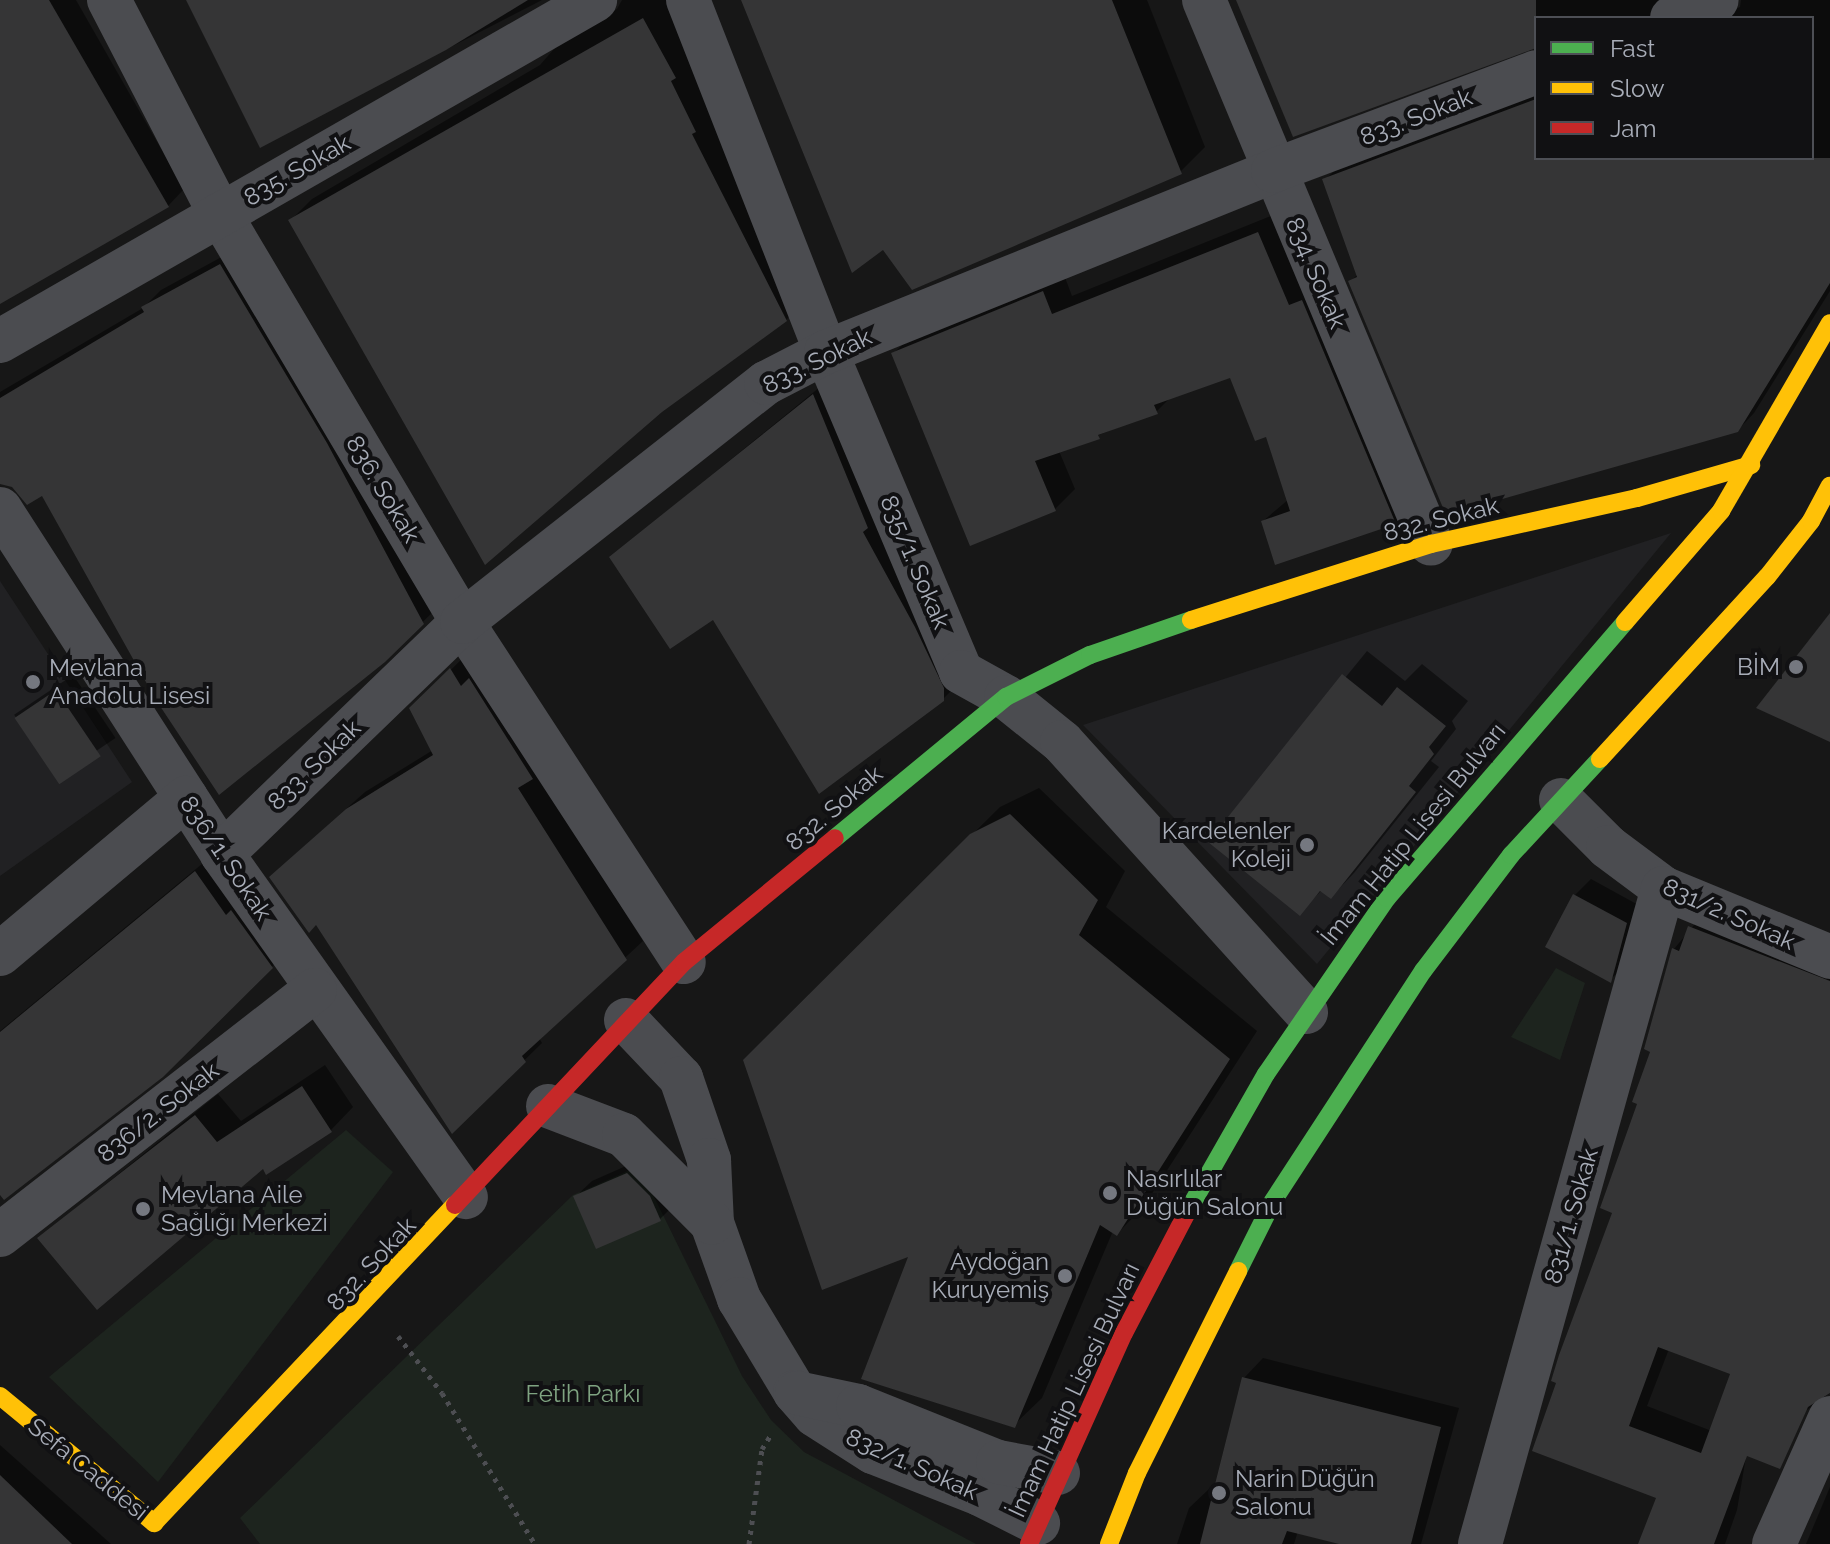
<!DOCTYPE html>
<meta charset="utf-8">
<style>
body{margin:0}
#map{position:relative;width:1830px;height:1544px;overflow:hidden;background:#171717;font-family:Raleway,sans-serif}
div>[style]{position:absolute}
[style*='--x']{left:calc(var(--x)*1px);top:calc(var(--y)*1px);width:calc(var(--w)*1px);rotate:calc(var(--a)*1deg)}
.built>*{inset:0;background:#212123}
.green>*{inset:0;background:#1d241e}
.shadow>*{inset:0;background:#0007;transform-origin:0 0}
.building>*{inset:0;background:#353536;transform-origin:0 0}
.path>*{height:5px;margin-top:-2.5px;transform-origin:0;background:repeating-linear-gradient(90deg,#4d4e52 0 4px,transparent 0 10px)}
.street>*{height:44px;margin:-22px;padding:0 22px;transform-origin:22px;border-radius:22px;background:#4b4c50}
.fast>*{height:18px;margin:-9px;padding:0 9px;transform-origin:9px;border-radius:9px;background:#4caf50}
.slow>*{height:18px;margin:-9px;padding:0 9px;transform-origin:9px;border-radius:9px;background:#ffc107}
.jam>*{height:18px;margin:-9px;padding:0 9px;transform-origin:9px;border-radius:9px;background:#c62828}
.dots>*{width:22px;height:22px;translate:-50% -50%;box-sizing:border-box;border:4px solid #111113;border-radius:50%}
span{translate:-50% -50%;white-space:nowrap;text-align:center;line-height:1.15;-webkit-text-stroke:8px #111113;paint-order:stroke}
.street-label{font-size:24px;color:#a8adb8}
.poi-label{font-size:24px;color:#a8adb8}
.right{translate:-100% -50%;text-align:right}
.left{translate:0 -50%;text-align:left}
.park-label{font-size:24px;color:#7fa381}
.legend{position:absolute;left:1534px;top:16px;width:280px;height:144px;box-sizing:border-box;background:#111113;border:2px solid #4d4f55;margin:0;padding:10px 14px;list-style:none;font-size:24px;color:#a8adb8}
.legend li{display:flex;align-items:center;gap:16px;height:40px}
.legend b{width:40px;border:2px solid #4d4f55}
</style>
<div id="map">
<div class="built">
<div style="clip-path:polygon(1671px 533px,1317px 964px,1083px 725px)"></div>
<div style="clip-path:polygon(0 581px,132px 782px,0 876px)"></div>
</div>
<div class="green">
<div style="clip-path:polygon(1556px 968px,1585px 983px,1560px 1060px,1511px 1037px)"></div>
<div style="clip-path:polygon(346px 1130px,393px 1172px,158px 1482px,49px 1377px)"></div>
<div style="clip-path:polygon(639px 1166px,742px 1376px,771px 1420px,804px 1452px,976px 1544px,260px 1544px,240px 1518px,573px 1195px)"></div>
</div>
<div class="shadow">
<div style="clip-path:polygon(0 0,76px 0,184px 189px,168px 206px,0 303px)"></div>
<div style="clip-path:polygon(187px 0,542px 0,261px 145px)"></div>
<div style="clip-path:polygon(622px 0,666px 0,697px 55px,807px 298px,786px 320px,290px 221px,312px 199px,540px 65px,561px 41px,617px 9px)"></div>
<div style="clip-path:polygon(743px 0,1147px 0,1205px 147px,1180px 172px)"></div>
<div style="clip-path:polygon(1238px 0,1665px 0,1672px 18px,1536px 18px,1536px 46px)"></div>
<div style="clip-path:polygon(1741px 0,1830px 0,1830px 291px,1754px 413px,1737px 431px,1351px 281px,1358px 274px,1325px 180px,1342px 163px,1536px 89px,1536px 158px,1812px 158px,1812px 18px,1715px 18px,1740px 7px)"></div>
<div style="clip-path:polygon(1278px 213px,1415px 503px,1395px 523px,1263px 521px,1289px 499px,1267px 435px,1232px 375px,1172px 396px,1156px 412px,1059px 451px,1075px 489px,1055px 509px,971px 543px,894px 353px,914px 333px,1063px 272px,1072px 296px)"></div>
<div style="clip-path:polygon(238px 248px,441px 604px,383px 661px,42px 493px,0 482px,0 392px,143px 308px,161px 290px)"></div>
<div style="clip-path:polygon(831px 378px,961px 681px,943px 699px,713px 617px,611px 557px)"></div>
<div style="clip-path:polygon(1367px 651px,1405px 681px,1422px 664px,1468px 701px,1452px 721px,1456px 729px,1431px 761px,1439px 767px,1354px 873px,1331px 897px,1322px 890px,1299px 913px,1211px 842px)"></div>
<div style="clip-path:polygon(469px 652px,536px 772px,643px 941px,539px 1038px,542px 1043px,452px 1131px,289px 860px,365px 792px,433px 750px,411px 709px)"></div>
<div style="left:73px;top:675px;width:76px;height:71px;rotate:56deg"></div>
<div style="clip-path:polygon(1039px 788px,1125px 871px,1106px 907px,1257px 1031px,1144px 1206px,1117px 1234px,1113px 1231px,1042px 1398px,1014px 1425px,911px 1253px,745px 1060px,1000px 807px)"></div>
<div style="clip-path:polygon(214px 854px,290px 949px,161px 1075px,0 1192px,0 1031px)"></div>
<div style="clip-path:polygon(1591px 879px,1642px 907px,1626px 964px,1610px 980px,1575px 895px)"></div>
<div style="clip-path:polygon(1709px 907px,1830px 957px,1830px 1393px,1807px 1410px,1812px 1363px,1669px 1349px,1647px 1406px,1748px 1445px,1737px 1510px,1725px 1544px,1641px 1544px,1658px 1497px,1534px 1450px,1615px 1211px,1653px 1050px,1646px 1048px,1674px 949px)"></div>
<div style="clip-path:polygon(325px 1065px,353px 1107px,331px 1130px,263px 1166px,39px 1238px,218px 1094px,241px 1121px)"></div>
<div style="clip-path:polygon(644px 1158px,676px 1203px,660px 1219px,575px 1197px,592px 1181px)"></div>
<div style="clip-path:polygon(1263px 1358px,1459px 1408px,1421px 1544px,1347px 1544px,1298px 1531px,1294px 1544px,1177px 1544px,1189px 1508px,1209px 1489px,1216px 1491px,1244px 1378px)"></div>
<div style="clip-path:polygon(0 1445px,111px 1544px,0 1544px)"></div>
<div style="clip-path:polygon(1830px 1487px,1830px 1544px,1806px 1544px)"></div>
</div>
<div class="building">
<div style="clip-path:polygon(0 0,49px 0,169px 207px,0 304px)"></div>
<div style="clip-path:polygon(186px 0,528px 0,446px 50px,260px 148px)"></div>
<div style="clip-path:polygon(741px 0,1112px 0,1182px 174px,912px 290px,883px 250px,852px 273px)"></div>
<div style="clip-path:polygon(1236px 0,1536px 0,1536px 48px,1293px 137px)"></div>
<div style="clip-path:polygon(643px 18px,676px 78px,671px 81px,696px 132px,692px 134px,787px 321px,662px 412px,485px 565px,288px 220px)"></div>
<div style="clip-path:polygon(1536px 99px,1536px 158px,1830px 158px,1830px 283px,1738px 432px,1446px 515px,1348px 281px,1357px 277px,1322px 179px)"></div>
<div style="clip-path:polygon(1258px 232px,1289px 305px,1302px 300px,1396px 524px,1275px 565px,1261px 521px,1290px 511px,1266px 437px,1255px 441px,1230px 378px,1154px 405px,1158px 414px,1098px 435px,1100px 439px,1035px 461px,1056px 511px,970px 546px,891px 353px,1043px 291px,1052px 314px)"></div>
<div style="clip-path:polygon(220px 264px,327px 443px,424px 624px,385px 662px,219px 795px,156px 700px,42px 496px,27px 505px,12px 487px,0 484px,0 398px,144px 312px,141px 307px)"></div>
<div style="clip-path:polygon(813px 394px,868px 528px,863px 532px,915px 627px,944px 688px,944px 701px,819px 794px,713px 620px,670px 649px,609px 557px)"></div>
<div style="clip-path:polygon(1830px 613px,1830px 742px,1756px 708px)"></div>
<div style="clip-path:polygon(450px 668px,461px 686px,469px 678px,533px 779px,518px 788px,627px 960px,522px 1056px,526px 1062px,452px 1134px,316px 925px,309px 933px,269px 877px,346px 809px,433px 755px,409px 708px)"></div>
<div style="clip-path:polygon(1342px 674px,1382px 706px,1397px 687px,1446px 726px,1429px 747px,1434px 754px,1409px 786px,1416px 792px,1331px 899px,1320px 891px,1300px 916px,1208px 842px)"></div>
<div style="left:56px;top:690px;width:80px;height:50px;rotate:56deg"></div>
<div style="clip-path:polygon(1010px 814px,1098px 900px,1079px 935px,1230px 1059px,1117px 1236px,1100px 1225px,1015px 1428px,861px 1379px,908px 1257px,822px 1290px,743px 1060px,970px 834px)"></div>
<div style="clip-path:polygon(195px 871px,226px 915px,231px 910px,273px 968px,163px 1077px,4px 1200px,0 1195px,0 1032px)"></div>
<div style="clip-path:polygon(1573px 894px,1627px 923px,1611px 983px,1545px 947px)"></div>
<div style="clip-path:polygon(evenodd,1688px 926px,1830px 981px,1830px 1393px,1808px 1407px,1780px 1469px,1747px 1456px,1714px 1544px,1638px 1544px,1656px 1498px,1532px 1451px,1556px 1383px,1551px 1381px,1559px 1355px,1612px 1213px,1600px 1208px,1637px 1104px,1632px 1102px,1650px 1052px,1644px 1049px,1672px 948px,1679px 951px,1688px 926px,1658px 1347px,1730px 1374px,1701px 1453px,1629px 1426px,1658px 1347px)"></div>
<div style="clip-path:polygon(302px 1086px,332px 1132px,266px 1175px,263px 1169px,97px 1310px,37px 1238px,195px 1115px,217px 1142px)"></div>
<div style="clip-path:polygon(627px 1173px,650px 1196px,661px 1221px,596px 1249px,573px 1196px)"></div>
<div style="clip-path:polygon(1242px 1377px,1441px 1427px,1411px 1544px,1339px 1544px,1287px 1531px,1282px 1544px,1200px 1544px)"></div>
<div style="clip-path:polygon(0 1475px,72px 1544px,0 1544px)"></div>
</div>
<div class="path">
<div style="--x:398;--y:1336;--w:72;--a:52.3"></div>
<div style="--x:442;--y:1393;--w:177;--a:58.4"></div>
<div style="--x:749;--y:1544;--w:96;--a:-82.2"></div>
<div style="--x:762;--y:1449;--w:15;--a:-58"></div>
</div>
<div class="street">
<div style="--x:109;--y:0;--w:241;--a:62.6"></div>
<div style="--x:220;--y:214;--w:474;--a:59.3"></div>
<div style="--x:462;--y:622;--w:406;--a:56.9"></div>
<div style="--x:688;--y:0;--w:378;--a:68.6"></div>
<div style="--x:826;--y:352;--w:347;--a:67.1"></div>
<div style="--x:961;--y:672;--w:51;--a:29.1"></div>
<div style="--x:1006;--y:697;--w:72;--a:38.8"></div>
<div style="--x:1062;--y:742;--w:364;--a:47.9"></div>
<div style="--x:1204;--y:0;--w:589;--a:67.35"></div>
<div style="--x:1672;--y:18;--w:48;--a:-21.8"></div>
<div style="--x:0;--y:341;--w:686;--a:-29.82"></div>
<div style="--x:0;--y:509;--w:410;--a:57.2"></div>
<div style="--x:222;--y:854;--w:421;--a:54.6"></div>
<div style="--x:1561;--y:800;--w:66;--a:45"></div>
<div style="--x:1608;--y:847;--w:69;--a:36.7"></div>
<div style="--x:1663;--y:888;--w:181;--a:22.4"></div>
<div style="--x:222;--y:854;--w:334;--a:-44"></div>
<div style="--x:462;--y:622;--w:387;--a:-38.2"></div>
<div style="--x:766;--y:383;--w:68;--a:-27.3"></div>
<div style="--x:826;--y:352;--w:482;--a:-22"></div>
<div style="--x:1273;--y:171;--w:281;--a:-20.6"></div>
<div style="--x:0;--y:954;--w:243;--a:-40"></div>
<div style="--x:626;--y:1020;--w:80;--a:46.5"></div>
<div style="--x:681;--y:1078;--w:87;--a:71.1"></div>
<div style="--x:709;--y:1160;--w:63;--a:87.3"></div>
<div style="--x:712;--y:1223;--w:81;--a:70.4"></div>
<div style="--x:739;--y:1299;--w:109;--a:58.9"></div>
<div style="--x:795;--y:1392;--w:30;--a:49"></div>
<div style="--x:815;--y:1415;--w:69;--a:32.5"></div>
<div style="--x:873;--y:1452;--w:115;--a:21.4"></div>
<div style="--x:980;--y:1494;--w:65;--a:26.6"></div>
<div style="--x:548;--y:1106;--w:81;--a:20.9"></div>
<div style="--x:624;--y:1135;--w:124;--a:45"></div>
<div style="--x:0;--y:1235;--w:399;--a:-37.9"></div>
<div style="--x:797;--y:1393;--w:62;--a:12"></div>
<div style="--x:858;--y:1406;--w:151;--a:21.8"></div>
<div style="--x:998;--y:1462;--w:61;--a:10.4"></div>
<div style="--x:1480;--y:1544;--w:681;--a:-74.41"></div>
<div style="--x:1774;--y:1544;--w:138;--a:-66"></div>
</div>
<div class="fast">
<div style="--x:835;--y:838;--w:222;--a:-39.5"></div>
<div style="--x:1006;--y:697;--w:94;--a:-26.6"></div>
<div style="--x:1090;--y:655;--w:107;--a:-19.1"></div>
<div style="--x:1190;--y:1207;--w:153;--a:-60.3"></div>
<div style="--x:1266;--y:1074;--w:214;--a:-55.5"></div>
<div style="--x:1387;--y:898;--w:364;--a:-49.2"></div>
<div style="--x:1238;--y:1271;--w:78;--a:-63.4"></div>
<div style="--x:1273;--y:1201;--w:275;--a:-56.9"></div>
<div style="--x:1423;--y:971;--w:146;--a:-52.8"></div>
<div style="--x:1511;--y:855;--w:131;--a:-47.2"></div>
</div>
<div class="slow">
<div style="--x:1191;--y:620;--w:252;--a:-17.6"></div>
<div style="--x:1431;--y:544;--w:211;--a:-12.6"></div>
<div style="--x:1637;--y:498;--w:119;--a:-16.1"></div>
<div style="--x:1625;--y:622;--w:147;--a:-49.1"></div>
<div style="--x:1721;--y:511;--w:217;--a:-59.9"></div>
<div style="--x:1600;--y:759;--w:247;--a:-47.5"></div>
<div style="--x:1767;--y:577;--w:71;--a:-51.8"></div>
<div style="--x:1811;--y:521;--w:40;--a:-62"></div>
<div style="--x:0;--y:1396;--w:200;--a:39.5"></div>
<div style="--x:154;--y:1523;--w:438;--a:-46.6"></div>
<div style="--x:1109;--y:1544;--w:76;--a:-68.5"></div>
<div style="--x:1137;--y:1473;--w:226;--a:-63.4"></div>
</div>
<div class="jam">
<div style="--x:455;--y:1205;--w:334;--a:-46.7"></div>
<div style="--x:684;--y:962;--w:195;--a:-39.4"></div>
<div style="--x:1029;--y:1544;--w:231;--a:-65.8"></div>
<div style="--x:1124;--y:1333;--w:142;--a:-62.4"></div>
</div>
<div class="dots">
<div style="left:1796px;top:667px;background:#757880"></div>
<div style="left:33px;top:682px;background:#757880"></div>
<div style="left:1307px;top:845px;background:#757880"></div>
<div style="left:1110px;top:1193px;background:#757880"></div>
<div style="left:143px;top:1209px;background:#757880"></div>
<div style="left:1065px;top:1276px;background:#757880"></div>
<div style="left:1219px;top:1493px;background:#757880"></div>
</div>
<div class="street-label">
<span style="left:1416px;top:117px;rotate:-21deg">833. Sokak</span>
<span style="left:297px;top:170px;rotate:-30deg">835. Sokak</span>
<span style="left:1316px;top:273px;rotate:67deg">834. Sokak</span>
<span style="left:817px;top:361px;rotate:-26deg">833. Sokak</span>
<span style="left:383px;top:489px;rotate:59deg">836. Sokak</span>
<span style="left:1441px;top:519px;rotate:-14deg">832. Sokak</span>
<span style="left:915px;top:562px;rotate:67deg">835/1. Sokak</span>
<span style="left:314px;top:765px;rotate:-44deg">833. Sokak</span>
<span style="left:834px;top:808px;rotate:-40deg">832. Sokak</span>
<span style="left:1413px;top:834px;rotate:-51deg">İmam Hatip Lisesi Bulvarı</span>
<span style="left:226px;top:858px;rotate:56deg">836/1. Sokak</span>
<span style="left:1729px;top:914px;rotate:24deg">831/2. Sokak</span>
<span style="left:158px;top:1112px;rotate:-38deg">836/2. Sokak</span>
<span style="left:1571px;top:1216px;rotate:-74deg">831/1. Sokak</span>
<span style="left:371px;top:1264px;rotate:-47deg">832. Sokak</span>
<span style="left:1074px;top:1390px;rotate:-65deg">İmam Hatip Lisesi Bulvarı</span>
<span style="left:912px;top:1464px;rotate:24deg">832/1. Sokak</span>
<span style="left:88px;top:1469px;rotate:39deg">Sefa Caddesi</span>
</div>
<div class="poi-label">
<span class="right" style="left:1780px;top:667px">BİM</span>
<span class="left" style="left:49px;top:682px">Mevlana<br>Anadolu Lisesi</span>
<span class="right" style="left:1291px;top:845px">Kardelenler<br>Koleji</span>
<span class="left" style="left:1126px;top:1193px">Nasırlılar<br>Düğün Salonu</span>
<span class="left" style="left:161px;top:1209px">Mevlana Aile<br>Sağlığı Merkezi</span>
<span class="right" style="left:1049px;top:1276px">Aydoğan<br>Kuruyemiş</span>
<span class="left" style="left:1235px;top:1493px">Narin Düğün<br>Salonu</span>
</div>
<div class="park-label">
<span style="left:583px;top:1394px">Fetih Parkı</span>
</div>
<ul class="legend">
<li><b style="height:10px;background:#4caf50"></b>Fast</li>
<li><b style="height:10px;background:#ffc107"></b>Slow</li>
<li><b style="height:10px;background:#c62828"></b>Jam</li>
</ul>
</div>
